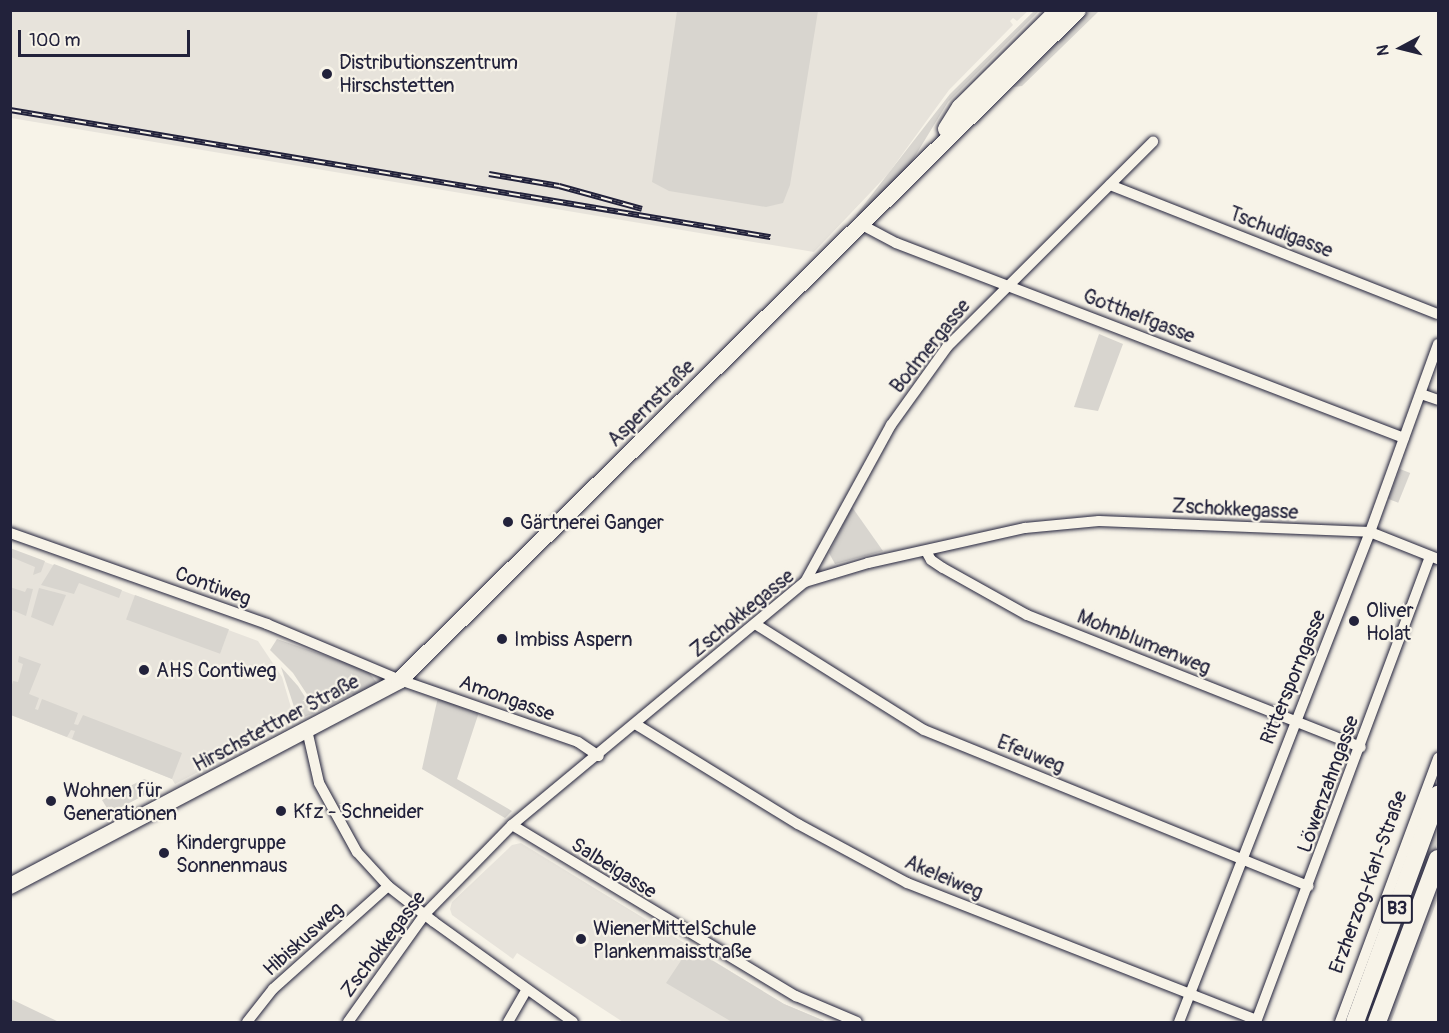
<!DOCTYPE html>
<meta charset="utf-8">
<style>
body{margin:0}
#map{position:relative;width:1449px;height:1033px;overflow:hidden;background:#f7f3e8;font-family:Pangolin,sans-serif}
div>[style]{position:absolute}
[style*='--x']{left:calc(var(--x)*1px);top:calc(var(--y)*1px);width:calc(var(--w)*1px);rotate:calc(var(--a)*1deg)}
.built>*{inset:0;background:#e7e3db}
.green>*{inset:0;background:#d8d5cf;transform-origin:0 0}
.roads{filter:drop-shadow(0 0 2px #22223b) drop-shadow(0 0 2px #22223b)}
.street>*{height:10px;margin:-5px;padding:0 5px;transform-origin:5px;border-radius:5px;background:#f7f3e8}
.secondary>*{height:16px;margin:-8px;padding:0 8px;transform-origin:8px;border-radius:8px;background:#f7f3e8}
.primary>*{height:18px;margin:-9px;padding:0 9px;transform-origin:9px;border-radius:9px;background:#f7f3e8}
.rail>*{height:6px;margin-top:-3px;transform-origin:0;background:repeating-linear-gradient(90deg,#f7f3e8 0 11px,#22223b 0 22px);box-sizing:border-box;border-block:2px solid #22223b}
.dots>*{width:16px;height:16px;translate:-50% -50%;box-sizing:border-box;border:3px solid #f7f3e8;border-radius:50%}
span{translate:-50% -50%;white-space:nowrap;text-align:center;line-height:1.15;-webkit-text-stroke:4.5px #f7f3e8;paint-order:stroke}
.shield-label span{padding:2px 4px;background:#f7f3e8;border:2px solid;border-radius:4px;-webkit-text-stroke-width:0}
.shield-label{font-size:18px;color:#22223b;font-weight:700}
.poi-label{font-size:20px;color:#22223b}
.left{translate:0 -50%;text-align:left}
.street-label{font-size:20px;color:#22223b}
.frame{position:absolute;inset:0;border:12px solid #22223b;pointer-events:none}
.north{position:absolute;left:1371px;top:18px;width:60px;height:60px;-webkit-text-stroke:4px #f7f3e8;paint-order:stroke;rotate:263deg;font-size:16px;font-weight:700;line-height:24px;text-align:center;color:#22223b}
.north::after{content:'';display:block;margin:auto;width:21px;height:27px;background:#22223b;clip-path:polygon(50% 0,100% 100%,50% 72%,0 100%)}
.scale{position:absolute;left:18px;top:30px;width:172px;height:27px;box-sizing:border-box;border:3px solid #22223b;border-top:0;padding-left:8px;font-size:18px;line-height:21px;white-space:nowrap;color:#22223b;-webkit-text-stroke:4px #f7f3e8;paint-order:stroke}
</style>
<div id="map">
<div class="built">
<div style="clip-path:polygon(10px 11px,1028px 11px,1017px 21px,1013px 18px,1010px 21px,1013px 25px,949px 90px,888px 174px,814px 252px,11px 118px)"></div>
<div style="clip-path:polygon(10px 549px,258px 641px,282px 677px,295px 721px,175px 784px,172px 779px,11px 715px)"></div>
<div style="clip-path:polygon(521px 843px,784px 1004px,827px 1022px,623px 1022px,517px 953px,513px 959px,452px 915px,450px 909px,452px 902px,512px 845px)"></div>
</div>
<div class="green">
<div style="clip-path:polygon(1090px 10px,1099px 11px,1022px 86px,1013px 87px)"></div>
<div style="clip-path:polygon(677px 11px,818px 11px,790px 185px,783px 203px,766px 207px,669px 191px,652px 182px)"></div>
<div style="clip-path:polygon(1034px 11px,1039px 11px,948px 102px,909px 166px,858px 217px,856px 215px,950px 94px)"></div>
<div style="clip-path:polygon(1099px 334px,1123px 344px,1098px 411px,1074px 407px)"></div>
<div style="left:1400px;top:469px;width:11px;height:32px;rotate:22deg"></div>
<div style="clip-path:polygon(852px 507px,883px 551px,835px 564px,829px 553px)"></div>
<div style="clip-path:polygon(10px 548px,45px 561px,41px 572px,33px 575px,35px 567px,11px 557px)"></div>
<div style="clip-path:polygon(54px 564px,122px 590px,119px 598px,79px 583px,74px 594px,41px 585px)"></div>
<div style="clip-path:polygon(10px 587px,25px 592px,27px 588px,33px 589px,26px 616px,12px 610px)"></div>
<div style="clip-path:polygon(39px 588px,66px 595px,53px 626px,31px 617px)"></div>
<div style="left:135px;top:595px;width:100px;height:26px;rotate:20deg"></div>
<div style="clip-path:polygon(277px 639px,367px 670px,377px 683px,355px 698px,352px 694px,318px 711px,293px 673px,270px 650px)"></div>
<div style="clip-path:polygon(19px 656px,41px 664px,29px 694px,39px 698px,35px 709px,38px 710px,42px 699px,78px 713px,74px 724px,78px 725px,83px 715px,182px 753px,172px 779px,72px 739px,75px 731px,71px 730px,67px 737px,11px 715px,11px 688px,13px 681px,18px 682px,23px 664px,18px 662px)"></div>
<div style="clip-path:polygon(281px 667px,298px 686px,315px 713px,298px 719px)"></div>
<div style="clip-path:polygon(438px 697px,479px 712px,457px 779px,512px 811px,505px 818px,422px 769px)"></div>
<div style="clip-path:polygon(144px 779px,162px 786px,110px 813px,102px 800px)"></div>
<div style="clip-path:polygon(1438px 822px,1438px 842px,1370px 1022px,1363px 1022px)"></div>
<div style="clip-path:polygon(1438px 886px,1438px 898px,1391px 1022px,1386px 1022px)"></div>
<div style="clip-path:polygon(690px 947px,784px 1004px,827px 1022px,732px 1022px,666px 983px)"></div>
<div style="clip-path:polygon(10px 999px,11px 999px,59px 1022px,11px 1022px)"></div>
</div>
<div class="roads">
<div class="street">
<div style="--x:1110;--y:185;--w:352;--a:21.5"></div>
<div style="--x:862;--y:225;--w:38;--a:28"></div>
<div style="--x:896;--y:243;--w:544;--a:21"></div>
<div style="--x:1421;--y:394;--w:18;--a:19"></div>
<div style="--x:10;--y:533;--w:273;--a:19.5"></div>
<div style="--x:267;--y:624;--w:144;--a:22.8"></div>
<div style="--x:400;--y:680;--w:188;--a:19.2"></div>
<div style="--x:578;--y:742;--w:25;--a:34"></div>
<div style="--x:926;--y:551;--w:10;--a:61"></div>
<div style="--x:931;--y:560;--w:14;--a:34"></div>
<div style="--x:943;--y:568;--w:96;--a:29.2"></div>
<div style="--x:1027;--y:615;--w:359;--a:21.6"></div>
<div style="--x:805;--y:582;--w:179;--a:-61.3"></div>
<div style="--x:891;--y:425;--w:96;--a:-54.3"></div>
<div style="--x:947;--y:347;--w:291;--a:-44.9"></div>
<div style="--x:755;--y:624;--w:199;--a:32.1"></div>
<div style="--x:924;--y:730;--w:415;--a:22.1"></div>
<div style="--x:637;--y:725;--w:189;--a:31.6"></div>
<div style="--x:798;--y:824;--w:124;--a:28.4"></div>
<div style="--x:907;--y:883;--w:375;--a:21.4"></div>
<div style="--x:307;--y:730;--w:54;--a:77.2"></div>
<div style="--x:319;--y:783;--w:79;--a:61.2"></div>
<div style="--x:357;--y:852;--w:46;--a:47.6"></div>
<div style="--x:388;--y:886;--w:58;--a:38"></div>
<div style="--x:434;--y:922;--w:171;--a:35.7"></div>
<div style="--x:512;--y:825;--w:332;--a:31.1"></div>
<div style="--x:796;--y:996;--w:66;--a:23.1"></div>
<div style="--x:247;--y:1022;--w:42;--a:-51.8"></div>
<div style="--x:273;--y:989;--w:154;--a:-41.8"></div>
<div style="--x:348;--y:1022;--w:133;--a:-54.5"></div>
<div style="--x:425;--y:914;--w:124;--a:-45.7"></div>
<div style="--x:512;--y:825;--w:381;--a:-39.7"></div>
<div style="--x:805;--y:582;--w:66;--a:-16.8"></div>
<div style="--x:868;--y:563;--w:161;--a:-12.6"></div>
<div style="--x:1025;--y:528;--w:74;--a:-5.4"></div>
<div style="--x:1099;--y:521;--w:271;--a:2.3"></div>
<div style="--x:1370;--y:532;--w:73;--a:21.7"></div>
<div style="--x:508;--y:1022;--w:36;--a:-60"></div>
<div style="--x:1179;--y:1022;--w:526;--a:-68.7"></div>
<div style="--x:1370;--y:532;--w:200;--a:-70.1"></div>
<div style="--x:1256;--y:1022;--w:497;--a:-69.5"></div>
<div style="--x:1340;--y:1022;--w:282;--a:-69.6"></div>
</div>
<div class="secondary">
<div style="--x:946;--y:129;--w:26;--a:-58"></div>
<div style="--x:960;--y:107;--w:138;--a:-44.7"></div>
<div style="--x:10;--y:886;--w:441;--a:-27.8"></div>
<div style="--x:400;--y:680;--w:953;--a:-44.66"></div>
</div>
<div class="primary">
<div style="--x:1355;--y:1022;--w:242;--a:-69.9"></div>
<div style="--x:1377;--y:1022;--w:174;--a:-69.5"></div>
</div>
</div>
<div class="rail">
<div style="--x:10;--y:110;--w:771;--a:9.49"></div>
<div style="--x:489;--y:174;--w:71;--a:9.7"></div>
<div style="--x:559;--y:186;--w:86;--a:15.5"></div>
</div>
<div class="dots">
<div style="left:327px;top:74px;background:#22223b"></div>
<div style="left:508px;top:522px;background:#22223b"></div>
<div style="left:1354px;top:621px;background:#22223b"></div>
<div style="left:502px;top:639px;background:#22223b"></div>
<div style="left:144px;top:670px;background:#22223b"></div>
<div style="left:51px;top:801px;background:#22223b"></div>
<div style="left:281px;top:811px;background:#22223b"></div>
<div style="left:164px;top:853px;background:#22223b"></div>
<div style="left:581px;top:939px;background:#22223b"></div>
</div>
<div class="shield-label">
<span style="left:1397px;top:909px">B3</span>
</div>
<div class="poi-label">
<span class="left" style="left:339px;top:74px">Distributionszentrum<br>Hirschstetten</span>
<span class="left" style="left:520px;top:522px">Gärtnerei Ganger</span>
<span class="left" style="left:1366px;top:622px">Oliver<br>Holat</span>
<span class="left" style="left:514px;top:639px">Imbiss Aspern</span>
<span class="left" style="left:156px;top:670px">AHS Contiweg</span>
<span class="left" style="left:63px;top:802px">Wohnen für<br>Generationen</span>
<span class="left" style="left:293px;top:811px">Kfz - Schneider</span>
<span class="left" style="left:176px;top:854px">Kindergruppe<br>Sonnenmaus</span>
<span class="left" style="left:593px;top:940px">WienerMittelSchule<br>Plankenmaisstraße</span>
</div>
<div class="street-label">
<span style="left:1281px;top:232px;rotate:21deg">Tschudigasse</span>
<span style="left:1139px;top:316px;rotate:21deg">Gotthelfgasse</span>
<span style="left:930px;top:346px;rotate:-51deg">Bodmergasse</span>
<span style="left:651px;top:403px;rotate:-45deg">Aspernstraße</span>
<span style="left:1235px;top:509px;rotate:3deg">Zschokkegasse</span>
<span style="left:213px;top:586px;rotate:20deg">Contiweg</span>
<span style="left:742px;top:613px;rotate:-39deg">Zschokkegasse</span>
<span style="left:1144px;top:642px;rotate:22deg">Mohnblumenweg</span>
<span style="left:1293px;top:677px;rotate:-68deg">Rittersporngasse</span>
<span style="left:507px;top:698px;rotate:20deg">Amongasse</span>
<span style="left:276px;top:723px;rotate:-28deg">Hirschstettner Straße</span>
<span style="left:1031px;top:754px;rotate:22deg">Efeuweg</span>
<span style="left:1328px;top:784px;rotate:-70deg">Löwenzahngasse</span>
<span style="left:614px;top:868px;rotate:32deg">Salbeigasse</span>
<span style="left:944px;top:877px;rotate:23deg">Akeleiweg</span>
<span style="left:1368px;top:882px;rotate:-70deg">Erzherzog-Karl-Straße</span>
<span style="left:303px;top:939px;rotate:-42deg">Hibiskusweg</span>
<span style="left:383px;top:944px;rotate:-53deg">Zschokkegasse</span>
</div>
<div class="frame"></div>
<div class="north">N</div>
<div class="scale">100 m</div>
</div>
